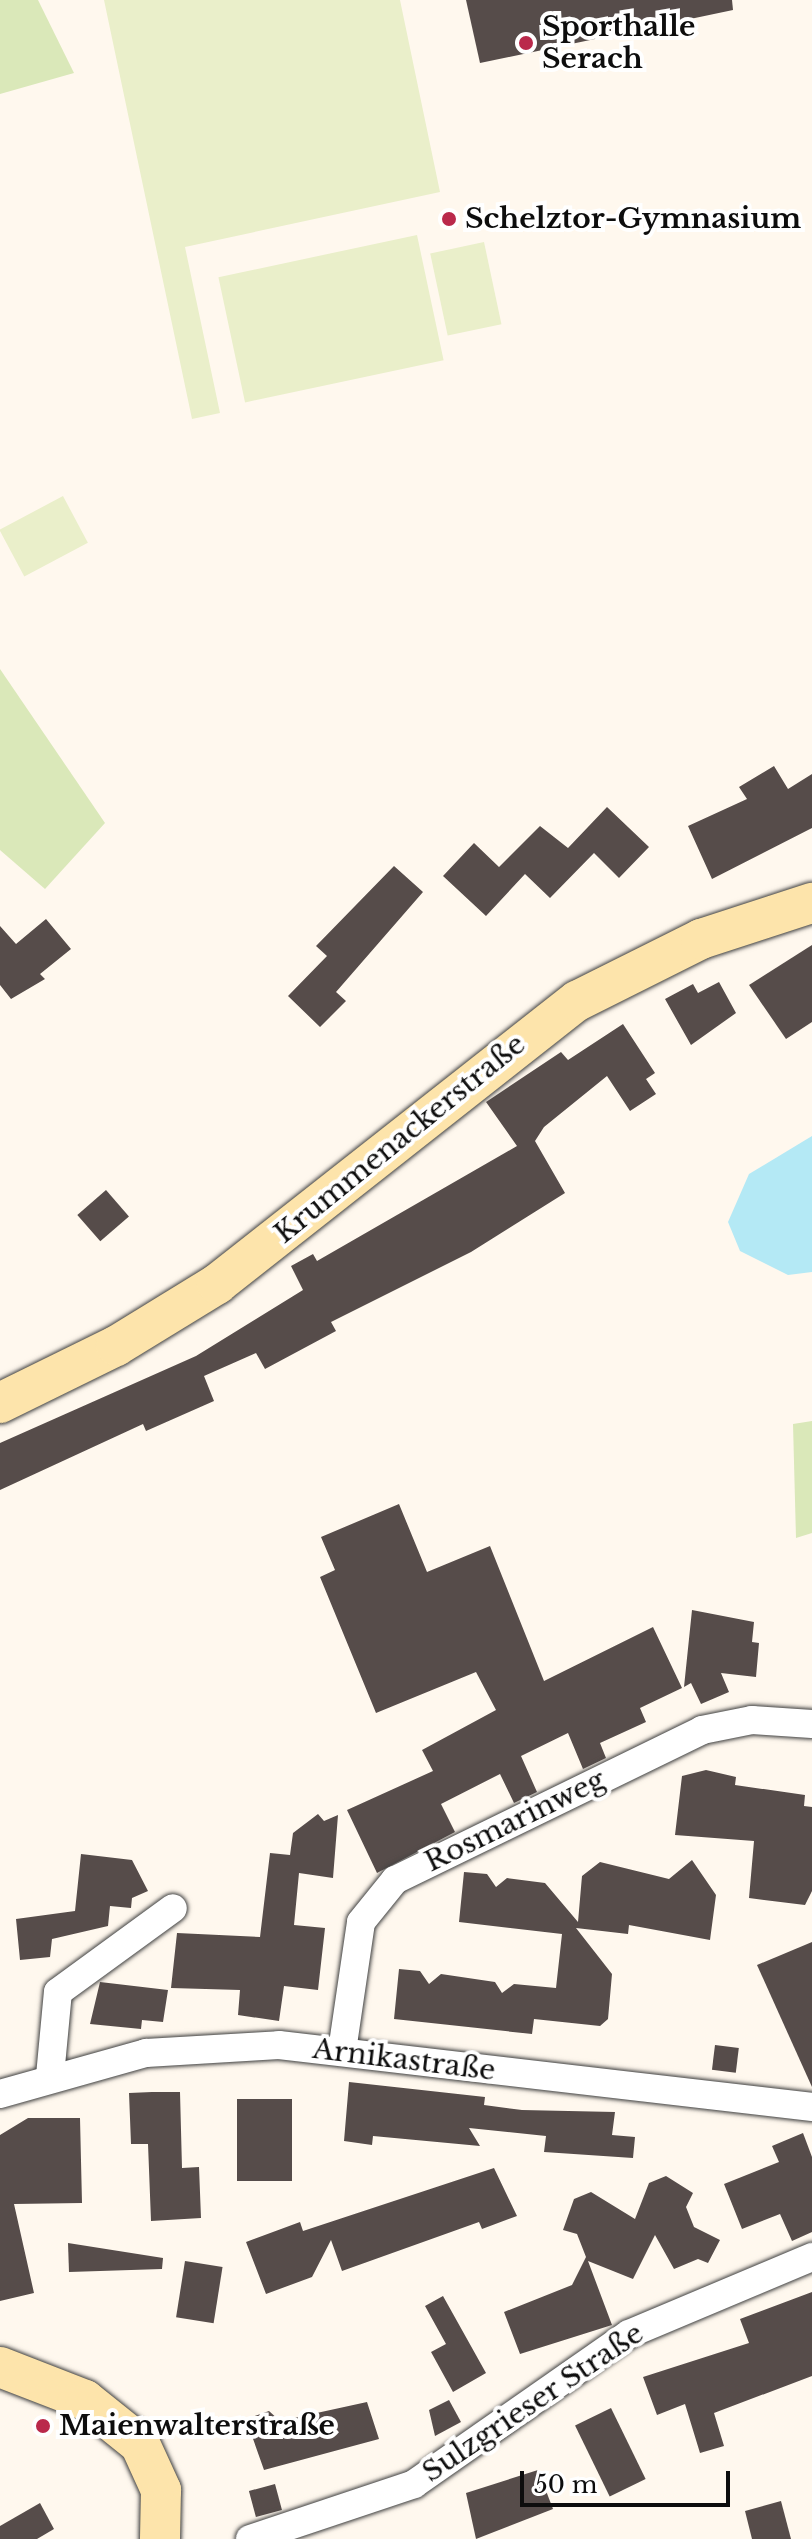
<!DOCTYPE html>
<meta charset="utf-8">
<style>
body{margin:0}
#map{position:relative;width:812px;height:2539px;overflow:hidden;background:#fff8ee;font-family:"Libre Baskerville",serif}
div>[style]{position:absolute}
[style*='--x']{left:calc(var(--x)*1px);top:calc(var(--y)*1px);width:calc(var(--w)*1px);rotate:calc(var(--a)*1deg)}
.green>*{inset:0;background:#dae8b9}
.pitch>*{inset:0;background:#eaefca;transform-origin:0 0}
.water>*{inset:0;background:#b4e9f5}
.building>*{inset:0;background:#564c4a;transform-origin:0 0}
.roads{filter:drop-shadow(0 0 2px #404040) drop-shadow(0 0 2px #404040)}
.street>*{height:28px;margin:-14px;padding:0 14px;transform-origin:14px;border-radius:14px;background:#fff}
.secondary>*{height:40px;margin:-20px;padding:0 20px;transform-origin:20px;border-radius:20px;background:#fde4ab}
.dots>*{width:22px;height:22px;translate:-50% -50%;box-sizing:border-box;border:4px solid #fff;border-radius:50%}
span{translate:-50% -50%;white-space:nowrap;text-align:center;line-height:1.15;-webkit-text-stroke:8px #fff;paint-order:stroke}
.poi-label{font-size:28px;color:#0d0d0d;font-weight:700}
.left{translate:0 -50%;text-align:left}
.street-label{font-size:28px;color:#0d0d0d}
.scale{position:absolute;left:520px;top:2471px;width:210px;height:36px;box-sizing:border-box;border:4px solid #0d0d0d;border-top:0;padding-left:10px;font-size:24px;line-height:28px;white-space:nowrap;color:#0d0d0d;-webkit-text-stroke:6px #fff;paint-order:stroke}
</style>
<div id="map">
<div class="green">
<div style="clip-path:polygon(0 0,38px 0,74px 73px,0 94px)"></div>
<div style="clip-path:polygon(0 669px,105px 823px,45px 889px,0 850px)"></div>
<div style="clip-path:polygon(812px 1421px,812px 1533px,796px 1538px,793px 1424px)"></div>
</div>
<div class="pitch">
<div style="clip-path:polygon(104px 0,400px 0,440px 192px,185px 247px,220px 413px,192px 419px)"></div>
<div style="left:417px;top:235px;width:128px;height:203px;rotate:78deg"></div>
<div style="left:484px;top:242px;width:84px;height:55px;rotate:78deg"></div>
<div style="left:63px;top:496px;width:53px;height:72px;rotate:62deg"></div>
</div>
<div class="water">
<div style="clip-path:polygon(812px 1136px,812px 1272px,788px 1275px,740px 1251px,728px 1222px,749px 1174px)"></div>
</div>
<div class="building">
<div style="clip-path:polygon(466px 0,732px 0,733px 10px,480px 63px)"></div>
<div style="clip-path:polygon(774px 766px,788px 789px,812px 774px,812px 828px,712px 879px,688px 826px,747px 799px,739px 787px)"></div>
<div style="clip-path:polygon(607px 807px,649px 847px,619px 878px,594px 853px,550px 898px,525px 874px,486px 916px,443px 876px,474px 843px,499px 867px,540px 826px,568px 848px)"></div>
<div style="clip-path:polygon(394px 866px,423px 892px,336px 992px,346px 1001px,320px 1027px,288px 996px,327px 956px,316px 946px)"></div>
<div style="clip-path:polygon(46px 919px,71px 949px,40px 974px,45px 979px,11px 999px,0 985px,0 926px,16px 944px)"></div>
<div style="clip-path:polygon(812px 945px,812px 1022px,786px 1039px,749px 985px)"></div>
<div style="clip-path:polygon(719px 982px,736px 1013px,691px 1045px,665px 999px,693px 984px,698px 993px)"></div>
<div style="clip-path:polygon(623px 1024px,655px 1073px,646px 1079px,656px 1094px,630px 1111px,607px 1076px,544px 1127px,535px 1141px,565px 1193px,471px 1252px,331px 1322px,336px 1331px,265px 1369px,256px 1353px,204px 1376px,214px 1401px,146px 1431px,143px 1424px,0 1490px,0 1443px,196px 1356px,303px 1290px,291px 1266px,313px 1254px,317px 1261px,517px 1146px,486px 1102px,561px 1052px,568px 1060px)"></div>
<div style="left:106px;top:1190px;width:35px;height:38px;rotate:49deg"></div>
<div style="clip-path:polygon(399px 1504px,427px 1572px,490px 1546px,544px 1681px,653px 1627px,682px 1688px,640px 1708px,646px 1722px,600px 1743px,606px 1758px,583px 1769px,568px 1733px,521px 1756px,537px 1792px,514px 1803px,500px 1774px,441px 1804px,455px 1832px,377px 1873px,347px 1810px,433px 1771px,422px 1750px,496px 1710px,476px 1672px,376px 1713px,320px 1577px,335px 1570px,321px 1537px)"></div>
<div style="clip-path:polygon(692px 1610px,754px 1622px,752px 1642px,759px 1643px,756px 1677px,721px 1673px,729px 1692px,701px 1704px,691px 1683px,684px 1687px)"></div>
<div style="clip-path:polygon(706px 1770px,736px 1777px,735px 1785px,805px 1795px,804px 1806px,812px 1807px,812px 1891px,805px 1905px,749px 1898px,754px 1841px,675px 1835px,682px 1776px)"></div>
<div style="clip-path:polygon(318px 1814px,324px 1821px,338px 1815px,333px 1878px,299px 1873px,294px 1925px,325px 1928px,318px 1990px,284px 1986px,279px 2021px,238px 2015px,240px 1990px,171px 1988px,177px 1933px,260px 1937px,270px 1853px,290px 1855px,293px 1833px)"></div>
<div style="clip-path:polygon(81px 1854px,132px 1860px,148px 1891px,132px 1898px,131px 1908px,110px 1906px,108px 1926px,52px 1939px,50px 1957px,20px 1960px,16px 1919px,75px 1911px)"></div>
<div style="clip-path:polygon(692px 1860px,716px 1895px,710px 1940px,629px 1925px,628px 1934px,576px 1928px,612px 1974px,608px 2019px,600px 2026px,534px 2019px,532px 2034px,394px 2019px,399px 1969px,420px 1971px,429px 1984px,441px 1974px,495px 1982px,502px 1993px,514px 1984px,556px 1988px,562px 1934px,459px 1922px,464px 1872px,487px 1874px,496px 1887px,507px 1878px,545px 1883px,578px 1922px,582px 1876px,600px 1862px,669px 1879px)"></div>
<div style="clip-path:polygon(812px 1942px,812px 2087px,757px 1965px)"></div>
<div style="clip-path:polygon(100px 1982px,168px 1990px,163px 2022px,142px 2020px,141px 2029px,90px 2024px)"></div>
<div style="left:715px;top:2045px;width:24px;height:25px;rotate:7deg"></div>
<div style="clip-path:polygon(349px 2082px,485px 2097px,484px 2105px,522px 2110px,615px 2112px,612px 2135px,635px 2137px,633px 2158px,544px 2152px,546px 2136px,469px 2128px,480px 2146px,373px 2136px,372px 2145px,344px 2141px)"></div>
<div style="clip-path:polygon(152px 2092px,180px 2092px,182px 2168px,199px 2167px,201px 2218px,151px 2221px,148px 2144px,131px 2144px,129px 2093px)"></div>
<div style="left:237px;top:2099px;width:55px;height:82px"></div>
<div style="clip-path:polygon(28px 2118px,80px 2118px,82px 2203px,14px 2204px,34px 2293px,0 2301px,0 2135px)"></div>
<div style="clip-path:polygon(803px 2133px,812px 2157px,812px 2232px,792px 2241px,780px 2214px,742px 2229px,724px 2184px,779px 2162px,772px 2146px)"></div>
<div style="clip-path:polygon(494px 2168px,517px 2216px,482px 2229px,479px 2222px,342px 2271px,331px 2240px,312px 2277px,266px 2294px,246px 2242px,300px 2222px,303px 2231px)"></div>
<div style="clip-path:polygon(666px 2176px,693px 2193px,686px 2207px,694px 2227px,720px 2240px,708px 2263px,698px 2259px,674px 2269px,655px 2235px,633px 2279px,588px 2261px,612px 2325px,520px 2354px,504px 2312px,572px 2285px,586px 2257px,577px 2234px,563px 2230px,574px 2199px,591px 2192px,635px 2219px,649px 2183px)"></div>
<div style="clip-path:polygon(68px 2243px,163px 2258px,162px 2269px,69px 2272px)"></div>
<div style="left:185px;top:2261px;width:38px;height:57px;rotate:9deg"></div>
<div style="clip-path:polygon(812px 2292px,812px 2376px,714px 2413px,724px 2446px,700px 2453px,685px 2404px,657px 2415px,643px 2377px,749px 2343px,740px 2319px)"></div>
<div style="clip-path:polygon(443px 2296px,486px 2373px,453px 2392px,431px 2352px,446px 2344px,425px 2306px)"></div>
<div style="clip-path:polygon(449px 2400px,461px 2422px,435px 2436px,429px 2410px)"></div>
<div style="clip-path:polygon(367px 2402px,379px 2439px,264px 2470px,246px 2419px,269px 2411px,280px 2421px)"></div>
<div style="left:611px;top:2408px;width:79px;height:40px;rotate:64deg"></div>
<div style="clip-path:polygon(538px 2470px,553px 2509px,476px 2539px,466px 2493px)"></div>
<div style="left:275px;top:2484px;width:27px;height:27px;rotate:75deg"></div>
<div style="clip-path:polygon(781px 2501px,791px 2539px,752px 2539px,745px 2511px)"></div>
<div style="clip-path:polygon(40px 2503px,54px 2529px,37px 2539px,0 2539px,0 2526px)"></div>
</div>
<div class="roads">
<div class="street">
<div style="--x:342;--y:2051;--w:130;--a:-81.6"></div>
<div style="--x:361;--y:1922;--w:54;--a:-51"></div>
<div style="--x:395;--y:1880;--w:342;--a:-26"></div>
<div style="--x:702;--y:1730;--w:51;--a:-11.3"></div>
<div style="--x:752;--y:1720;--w:60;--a:3.8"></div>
<div style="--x:50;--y:2076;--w:84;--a:-84.6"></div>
<div style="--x:58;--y:1992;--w:142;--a:-36.1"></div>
<div style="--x:0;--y:2094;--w:152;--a:-15.7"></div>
<div style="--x:146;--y:2053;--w:133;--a:-3.4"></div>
<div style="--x:279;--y:2045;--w:537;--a:6.63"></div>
<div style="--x:250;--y:2539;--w:173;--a:-18.5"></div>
<div style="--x:414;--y:2484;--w:262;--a:-34.9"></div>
<div style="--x:629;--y:2334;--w:199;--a:-22.8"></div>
</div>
<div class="secondary">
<div style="--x:0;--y:1403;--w:129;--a:-26.2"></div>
<div style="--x:116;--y:1346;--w:119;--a:-31.5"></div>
<div style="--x:217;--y:1284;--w:458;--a:-38.2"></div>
<div style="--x:577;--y:1001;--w:139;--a:-26.6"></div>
<div style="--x:701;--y:939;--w:117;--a:-18"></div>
<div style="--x:0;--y:2367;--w:91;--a:21.2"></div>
<div style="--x:85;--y:2400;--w:70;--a:38.7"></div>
<div style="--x:140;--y:2444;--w:51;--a:65.5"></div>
<div style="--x:161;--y:2490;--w:49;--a:91.2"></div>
</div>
</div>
<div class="dots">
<div style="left:526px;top:43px;background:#ba294b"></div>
<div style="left:449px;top:219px;background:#ba294b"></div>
<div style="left:43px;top:2426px;background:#ba294b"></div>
</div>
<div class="poi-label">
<span class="left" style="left:542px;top:43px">Sporthalle<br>Serach</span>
<span class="left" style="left:465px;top:219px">Schelztor-Gymnasium</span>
<span class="left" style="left:59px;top:2426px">Maienwalterstraße</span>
</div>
<div class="street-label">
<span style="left:400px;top:1139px;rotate:-39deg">Krummenackerstraße</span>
<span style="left:515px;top:1821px;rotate:-26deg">Rosmarinweg</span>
<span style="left:404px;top:2060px;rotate:7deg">Arnikastraße</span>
<span style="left:533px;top:2403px;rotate:-34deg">Sulzgrieser Straße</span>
</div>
<div class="scale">50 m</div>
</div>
